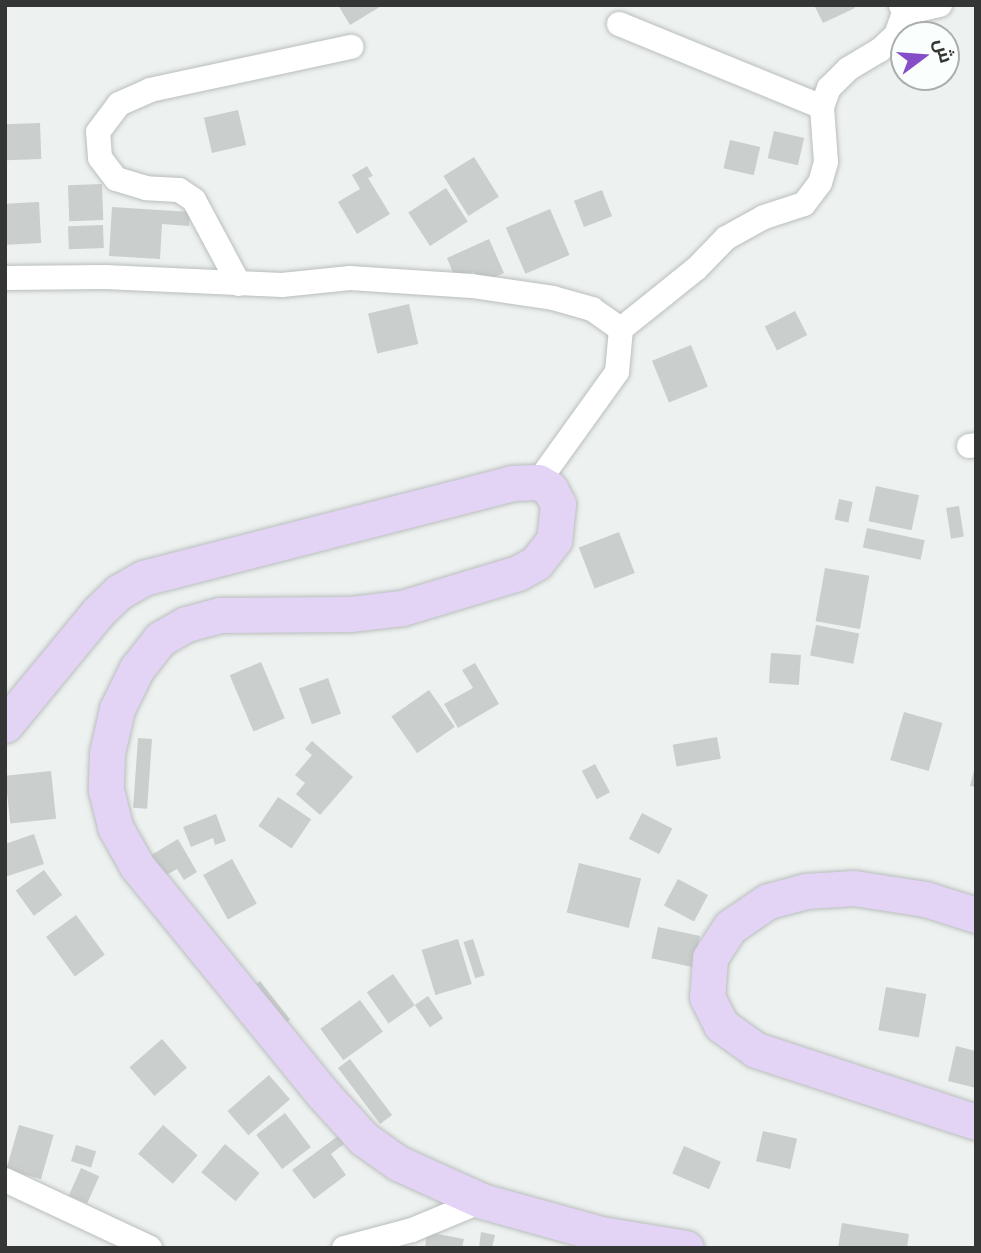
<!DOCTYPE html>
<meta charset="utf-8">
<style>
body{margin:0}
#map{position:relative;width:981px;height:1253px;overflow:hidden;background:#edf1f0;font-family:"Roboto Serif",Cairo,serif}
div>[style]{position:absolute}
[style*='--x']{left:calc(var(--x)*1px);top:calc(var(--y)*1px);width:calc(var(--w)*1px);rotate:calc(var(--a)*1deg)}
.building>*{inset:0;background:#cacecd;transform-origin:0 0}
.roads{filter:drop-shadow(0 0 2px #b9bebc) drop-shadow(0 0 2px #b9bebc)}
.street>*{height:24px;margin:-12px;padding:0 12px;transform-origin:12px;border-radius:12px;background:#fff}
.secondary>*{height:35px;margin:-17.5px;padding:0 17.5px;transform-origin:17.5px;border-radius:17.5px;background:#e3d4f6}
span{translate:-50% -50%;white-space:nowrap;text-align:center;line-height:1.15;-webkit-text-stroke:6px #fafffd;paint-order:stroke}
.frame{position:absolute;inset:0;border:7px solid #343535;pointer-events:none}
.north{position:absolute;left:890px;top:21px;width:70px;height:70px;box-sizing:border-box;background:#fafffd;border:2px solid #abaead;border-radius:50%;rotate:74deg;font-size:19px;font-weight:700;line-height:28px;text-align:center;color:#343535}
.north::after{content:'';display:block;margin:auto;width:24px;height:32px;background:#864ec6;clip-path:polygon(50% 0,100% 100%,50% 72%,0 100%)}
</style>
<div id="map">
<div class="building">
<div style="clip-path:polygon(338px 5px,383px 5px,350px 25px)"></div>
<div style="clip-path:polygon(814px 5px,853px 5px,855px 8px,823px 23px)"></div>
<div style="left:238px;top:110px;width:36px;height:35px;rotate:77deg"></div>
<div style="left:40px;top:123px;width:36px;height:35px;rotate:88deg"></div>
<div style="left:774px;top:131px;width:31px;height:28px;rotate:13deg"></div>
<div style="left:730px;top:140px;width:31px;height:29px;rotate:13deg"></div>
<div style="left:474px;top:157px;width:47px;height:36px;rotate:58deg"></div>
<div style="clip-path:polygon(367px 166px,373px 176px,368px 178px,390px 214px,357px 234px,338px 202px,360px 189px,352px 175px)"></div>
<div style="left:102px;top:184px;width:36px;height:34px;rotate:88deg"></div>
<div style="left:446px;top:188px;width:40px;height:45px;rotate:57deg"></div>
<div style="left:602px;top:190px;width:28px;height:30px;rotate:69deg"></div>
<div style="left:39px;top:202px;width:41px;height:34px;rotate:87deg"></div>
<div style="clip-path:polygon(112px 207px,190px 212px,189px 226px,162px 224px,160px 259px,109px 256px)"></div>
<div style="left:550px;top:209px;width:50px;height:48px;rotate:67deg"></div>
<div style="left:103px;top:225px;width:23px;height:35px;rotate:88deg"></div>
<div style="clip-path:polygon(489px 239px,504px 273px,479px 284px,473px 272px,456px 280px,447px 258px)"></div>
<div style="left:409px;top:304px;width:41px;height:42px;rotate:77deg"></div>
<div style="left:795px;top:311px;width:27px;height:34px;rotate:63deg"></div>
<div style="left:691px;top:345px;width:45px;height:42px;rotate:68deg"></div>
<div style="left:876px;top:486px;width:44px;height:36px;rotate:12deg"></div>
<div style="left:839px;top:499px;width:14px;height:21px;rotate:12deg"></div>
<div style="left:959px;top:506px;width:31px;height:13px;rotate:81deg"></div>
<div style="left:867px;top:528px;width:59px;height:20px;rotate:12deg"></div>
<div style="left:619px;top:532px;width:44px;height:43px;rotate:69deg"></div>
<div style="left:825px;top:568px;width:45px;height:54px;rotate:10deg"></div>
<div style="left:816px;top:625px;width:44px;height:31px;rotate:11deg"></div>
<div style="left:771px;top:653px;width:30px;height:30px;rotate:4deg"></div>
<div style="left:261px;top:662px;width:61px;height:34px;rotate:67deg"></div>
<div style="clip-path:polygon(475px 663px,499px 704px,458px 728px,444px 704px,473px 688px,462px 670px)"></div>
<div style="left:328px;top:678px;width:38px;height:31px;rotate:70deg"></div>
<div style="left:429px;top:690px;width:45px;height:46px;rotate:55deg"></div>
<div style="left:904px;top:712px;width:40px;height:50px;rotate:16deg"></div>
<div style="left:717px;top:737px;width:22px;height:45px;rotate:80deg"></div>
<div style="left:138px;top:738px;width:14px;height:70px;rotate:4deg"></div>
<div style="clip-path:polygon(312px 741px,353px 777px,320px 815px,296px 794px,305px 783px,295px 775px,312px 755px,305px 749px)"></div>
<div style="left:595px;top:764px;width:32px;height:15px;rotate:62deg"></div>
<div style="clip-path:polygon(975px 767px,976px 767px,976px 787px,970px 786px)"></div>
<div style="left:51px;top:771px;width:48px;height:46px;rotate:84deg"></div>
<div style="left:278px;top:797px;width:40px;height:35px;rotate:34deg"></div>
<div style="left:642px;top:813px;width:34px;height:29px;rotate:27deg"></div>
<div style="clip-path:polygon(216px 814px,226px 841px,215px 845px,213px 838px,191px 847px,183px 827px)"></div>
<div style="clip-path:polygon(34px 834px,44px 864px,5px 877px,5px 844px)"></div>
<div style="clip-path:polygon(178px 839px,197px 872px,184px 880px,177px 869px,161px 878px,148px 857px)"></div>
<div style="left:232px;top:859px;width:51px;height:33px;rotate:61deg"></div>
<div style="left:579px;top:863px;width:64px;height:51px;rotate:14deg"></div>
<div style="left:44px;top:870px;width:31px;height:35px;rotate:54deg"></div>
<div style="left:678px;top:879px;width:34px;height:30px;rotate:28deg"></div>
<div style="left:76px;top:915px;width:49px;height:37px;rotate:54deg"></div>
<div style="left:658px;top:927px;width:43px;height:32px;rotate:12deg"></div>
<div style="left:458px;top:939px;width:47px;height:38px;rotate:73deg"></div>
<div style="left:473px;top:939px;width:38px;height:10px;rotate:72deg"></div>
<div style="left:393px;top:974px;width:38px;height:32px;rotate:55deg"></div>
<div style="left:260px;top:981px;width:49px;height:12px;rotate:52deg"></div>
<div style="left:886px;top:987px;width:41px;height:44px;rotate:10deg"></div>
<div style="left:428px;top:996px;width:27px;height:16px;rotate:56deg"></div>
<div style="left:360px;top:1000px;width:39px;height:49px;rotate:54deg"></div>
<div style="left:162px;top:1039px;width:38px;height:43px;rotate:49deg"></div>
<div style="clip-path:polygon(956px 1046px,976px 1051px,976px 1088px,948px 1081px)"></div>
<div style="left:350px;top:1059px;width:70px;height:15px;rotate:53deg"></div>
<div style="left:269px;top:1075px;width:32px;height:55px;rotate:49deg"></div>
<div style="left:285px;top:1113px;width:43px;height:36px;rotate:53deg"></div>
<div style="left:19px;top:1125px;width:36px;height:46px;rotate:16deg"></div>
<div style="left:163px;top:1125px;width:46px;height:38px;rotate:41deg"></div>
<div style="left:763px;top:1131px;width:35px;height:31px;rotate:13deg"></div>
<div style="clip-path:polygon(338px 1136px,344px 1144px,331px 1154px,346px 1175px,314px 1199px,292px 1170px)"></div>
<div style="left:225px;top:1144px;width:45px;height:37px;rotate:40deg"></div>
<div style="left:76px;top:1145px;width:21px;height:17px;rotate:17deg"></div>
<div style="left:684px;top:1146px;width:40px;height:30px;rotate:23deg"></div>
<div style="left:81px;top:1168px;width:20px;height:30px;rotate:24deg"></div>
<div style="clip-path:polygon(842px 1223px,909px 1234px,907px 1248px,838px 1248px)"></div>
<div style="clip-path:polygon(427px 1232px,464px 1239px,462px 1248px,425px 1248px)"></div>
<div style="clip-path:polygon(481px 1232px,495px 1235px,492px 1248px,479px 1248px)"></div>
</div>
<div class="roads">
<div class="street">
<div style="--x:904;--y:13;--w:37;--a:-13"></div>
<div style="--x:619;--y:24;--w:219;--a:22.2"></div>
<div style="--x:5;--y:278;--w:100;--a:-0.6"></div>
<div style="--x:105;--y:277;--w:177;--a:2.6"></div>
<div style="--x:282;--y:285;--w:68;--a:-5.9"></div>
<div style="--x:350;--y:278;--w:122;--a:3.8"></div>
<div style="--x:472;--y:286;--w:82;--a:8.4"></div>
<div style="--x:553;--y:298;--w:41;--a:15.8"></div>
<div style="--x:592;--y:309;--w:35;--a:35"></div>
<div style="--x:621;--y:329;--w:43;--a:95.3"></div>
<div style="--x:617;--y:372;--w:135;--a:125.7"></div>
<div style="--x:239;--y:284;--w:95;--a:-118.2"></div>
<div style="--x:194;--y:200;--w:18;--a:-146"></div>
<div style="--x:179;--y:190;--w:33;--a:-177"></div>
<div style="--x:146;--y:188;--w:31;--a:-163"></div>
<div style="--x:116;--y:179;--w:26;--a:-127"></div>
<div style="--x:100;--y:158;--w:26;--a:-94"></div>
<div style="--x:98;--y:132;--w:35;--a:-53"></div>
<div style="--x:119;--y:104;--w:34;--a:-24"></div>
<div style="--x:150;--y:90;--w:206;--a:-12.1"></div>
<div style="--x:621;--y:329;--w:96;--a:-38.7"></div>
<div style="--x:696;--y:269;--w:43;--a:-45.9"></div>
<div style="--x:726;--y:238;--w:43;--a:-28.9"></div>
<div style="--x:764;--y:217;--w:42;--a:-18"></div>
<div style="--x:804;--y:204;--w:26;--a:-53"></div>
<div style="--x:820;--y:183;--w:22;--a:-74"></div>
<div style="--x:826;--y:162;--w:55;--a:-94.2"></div>
<div style="--x:822;--y:107;--w:20;--a:-70"></div>
<div style="--x:829;--y:88;--w:27;--a:-45"></div>
<div style="--x:848;--y:69;--w:37;--a:-31"></div>
<div style="--x:880;--y:50;--w:22;--a:-43"></div>
<div style="--x:896;--y:35;--w:23;--a:-70"></div>
<div style="--x:904;--y:13;--w:9;--a:-111"></div>
<div style="--x:969;--y:446;--w:7;--a:-8"></div>
<div style="--x:5;--y:1180;--w:160;--a:25.1"></div>
<div style="--x:344;--y:1248;--w:70;--a:-14.8"></div>
<div style="--x:412;--y:1230;--w:76;--a:-22.5"></div>
</div>
<div class="secondary">
<div style="--x:5;--y:725;--w:146;--a:-50.5"></div>
<div style="--x:98;--y:612;--w:29;--a:-44"></div>
<div style="--x:119;--y:592;--w:28;--a:-30"></div>
<div style="--x:143;--y:578;--w:381;--a:-14.4"></div>
<div style="--x:512;--y:483;--w:26;--a:-2"></div>
<div style="--x:538;--y:482;--w:14;--a:30"></div>
<div style="--x:550;--y:489;--w:17;--a:62"></div>
<div style="--x:558;--y:504;--w:36;--a:96"></div>
<div style="--x:554;--y:540;--w:29;--a:128"></div>
<div style="--x:536;--y:563;--w:21;--a:151"></div>
<div style="--x:518;--y:573;--w:121;--a:163.2"></div>
<div style="--x:402;--y:608;--w:51;--a:173.3"></div>
<div style="--x:351;--y:614;--w:131;--a:179.6"></div>
<div style="--x:220;--y:615;--w:35;--a:165"></div>
<div style="--x:186;--y:624;--w:30;--a:150"></div>
<div style="--x:160;--y:639;--w:37;--a:128"></div>
<div style="--x:137;--y:668;--w:46;--a:116"></div>
<div style="--x:117;--y:709;--w:45;--a:102.8"></div>
<div style="--x:107;--y:753;--w:37;--a:92"></div>
<div style="--x:106;--y:790;--w:38;--a:76"></div>
<div style="--x:115;--y:827;--w:45;--a:60.6"></div>
<div style="--x:137;--y:866;--w:294;--a:50.8"></div>
<div style="--x:323;--y:1094;--w:61;--a:47.7"></div>
<div style="--x:364;--y:1139;--w:42;--a:35.2"></div>
<div style="--x:398;--y:1163;--w:92;--a:24.3"></div>
<div style="--x:482;--y:1201;--w:123;--a:15.5"></div>
<div style="--x:601;--y:1234;--w:86;--a:9.4"></div>
<div style="--x:976;--y:915;--w:53;--a:-162.6"></div>
<div style="--x:925;--y:899;--w:72;--a:-171.2"></div>
<div style="--x:854;--y:888;--w:48;--a:176.4"></div>
<div style="--x:806;--y:891;--w:39;--a:165"></div>
<div style="--x:768;--y:901;--w:46;--a:145.6"></div>
<div style="--x:730;--y:927;--w:37;--a:123"></div>
<div style="--x:710;--y:958;--w:39;--a:94"></div>
<div style="--x:707;--y:997;--w:31;--a:63"></div>
<div style="--x:721;--y:1025;--w:43;--a:35.5"></div>
<div style="--x:756;--y:1050;--w:231;--a:18.1"></div>
</div>
</div>
<div class="frame"></div>
<div class="north">ش</div>
</div>
